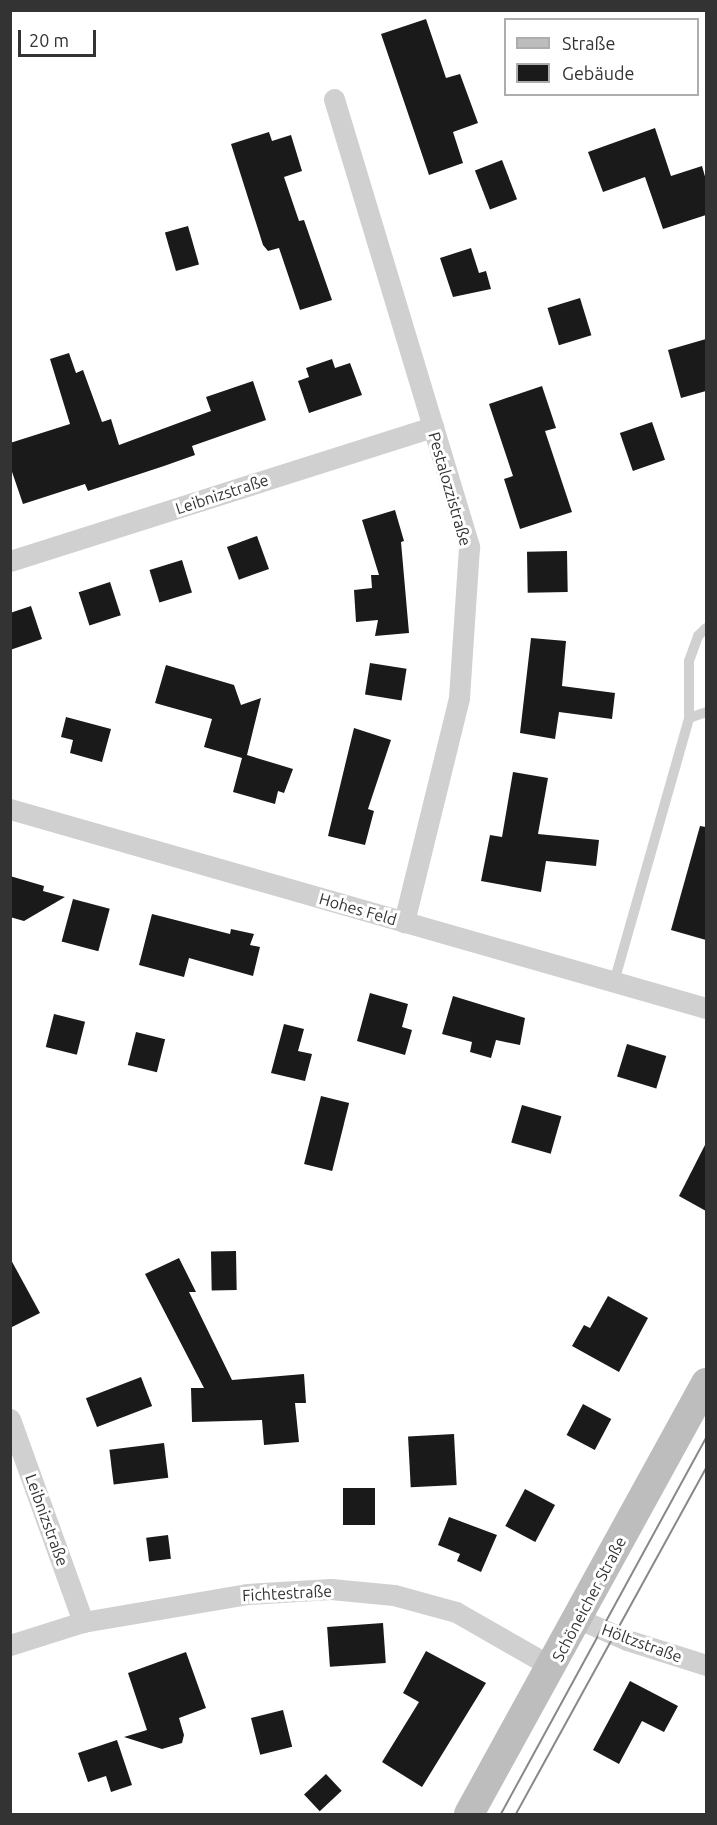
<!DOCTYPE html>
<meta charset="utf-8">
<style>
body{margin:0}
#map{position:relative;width:717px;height:1825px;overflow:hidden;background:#fff;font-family:Ubuntu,sans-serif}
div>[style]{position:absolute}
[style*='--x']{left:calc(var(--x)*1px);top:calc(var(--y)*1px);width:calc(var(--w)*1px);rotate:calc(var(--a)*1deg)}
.building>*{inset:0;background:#1a1a1a;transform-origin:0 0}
.lane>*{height:10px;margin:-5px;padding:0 5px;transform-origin:5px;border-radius:5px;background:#d0d0d0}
.street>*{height:21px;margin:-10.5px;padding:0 10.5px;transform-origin:10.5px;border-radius:10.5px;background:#d0d0d0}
.secondary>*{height:30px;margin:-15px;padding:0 15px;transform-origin:15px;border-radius:15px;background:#bdbdbd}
.tram>*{height:1.5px;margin:-0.75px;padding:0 0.75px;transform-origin:0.75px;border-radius:0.75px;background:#888}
span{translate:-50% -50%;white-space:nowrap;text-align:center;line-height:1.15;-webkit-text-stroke:6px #fff;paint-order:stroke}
.street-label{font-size:16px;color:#333}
.frame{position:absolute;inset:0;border:12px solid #333;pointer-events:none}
.legend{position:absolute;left:504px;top:18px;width:195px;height:78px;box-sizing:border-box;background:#fff;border:2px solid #adadad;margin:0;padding:8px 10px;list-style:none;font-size:18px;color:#333}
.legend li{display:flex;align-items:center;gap:12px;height:30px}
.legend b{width:30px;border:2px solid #adadad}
.scale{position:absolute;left:18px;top:30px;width:78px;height:27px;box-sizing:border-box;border:3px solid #333;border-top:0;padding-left:8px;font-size:18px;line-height:21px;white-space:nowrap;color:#333;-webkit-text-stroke:4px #fff;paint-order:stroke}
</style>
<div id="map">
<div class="building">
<div style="clip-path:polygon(426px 19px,446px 78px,460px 74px,478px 123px,453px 132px,463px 163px,429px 175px,381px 34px)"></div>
<div style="clip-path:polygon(655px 128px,671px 176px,702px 166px,706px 180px,706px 215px,663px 229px,645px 177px,603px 192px,588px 152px)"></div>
<div style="clip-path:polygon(269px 132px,272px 141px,291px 135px,302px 171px,284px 177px,299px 221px,304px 220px,332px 300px,300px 310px,279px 248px,268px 251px,263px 245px,231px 144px)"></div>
<div style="left:502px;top:160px;width:42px;height:29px;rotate:69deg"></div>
<div style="left:188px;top:226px;width:40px;height:24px;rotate:74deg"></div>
<div style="clip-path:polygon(471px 248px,479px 273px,486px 271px,491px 289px,453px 297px,440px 258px)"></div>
<div style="left:580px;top:298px;width:39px;height:34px;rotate:73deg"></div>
<div style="clip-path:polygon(706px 339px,706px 391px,681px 398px,668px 350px)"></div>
<div style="clip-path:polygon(69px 353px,76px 373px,83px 370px,102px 422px,111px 419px,119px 445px,211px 411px,206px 397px,253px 381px,266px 420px,192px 446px,195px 455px,164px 466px,88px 491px,85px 484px,23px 504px,10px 466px,10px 443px,70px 424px,50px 359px)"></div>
<div style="clip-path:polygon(332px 359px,335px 368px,350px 363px,362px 395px,309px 413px,298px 381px,309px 377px,306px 368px)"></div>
<div style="clip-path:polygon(542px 386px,556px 428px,545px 431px,572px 512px,520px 529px,504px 479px,513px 476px,489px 404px)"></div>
<div style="left:652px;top:422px;width:40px;height:34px;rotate:71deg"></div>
<div style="clip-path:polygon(395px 510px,404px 541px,401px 542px,409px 633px,375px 636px,378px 620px,356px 622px,354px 590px,372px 588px,371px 575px,379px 575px,362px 520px)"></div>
<div style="left:257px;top:536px;width:35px;height:32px;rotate:70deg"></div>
<div style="left:567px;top:551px;width:41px;height:40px;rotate:89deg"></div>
<div style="left:182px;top:560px;width:34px;height:34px;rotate:73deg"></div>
<div style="left:110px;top:582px;width:35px;height:33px;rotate:72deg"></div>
<div style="clip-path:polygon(31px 606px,42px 639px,10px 650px,10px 613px)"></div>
<div style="clip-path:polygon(531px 638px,566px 641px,562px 686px,615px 693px,612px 719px,559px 712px,555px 739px,520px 733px)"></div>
<div style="left:370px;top:663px;width:37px;height:32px;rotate:9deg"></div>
<div style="clip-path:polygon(166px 665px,234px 685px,241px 705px,261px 698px,247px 755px,293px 769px,284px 793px,278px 791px,275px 804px,233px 792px,242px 758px,204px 747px,212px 719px,155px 703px)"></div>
<div style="clip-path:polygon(66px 717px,111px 729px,102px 762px,70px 753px,73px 740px,61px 737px)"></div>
<div style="clip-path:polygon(354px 728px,391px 740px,368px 809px,374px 811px,365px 845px,328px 836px)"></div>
<div style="clip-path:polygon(513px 772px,548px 778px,538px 834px,599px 840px,596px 866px,546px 861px,541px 892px,481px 881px,490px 835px,502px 837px)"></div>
<div style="clip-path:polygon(700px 826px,706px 827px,706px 940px,671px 930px)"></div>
<div style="clip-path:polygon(10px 876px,44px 886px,43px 891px,65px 897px,24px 921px,10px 917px)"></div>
<div style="left:73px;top:899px;width:38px;height:44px;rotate:15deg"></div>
<div style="clip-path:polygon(152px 914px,230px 934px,231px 929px,254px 934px,250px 945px,260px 947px,253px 976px,189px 958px,184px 977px,139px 965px)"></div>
<div style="clip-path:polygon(370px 993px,408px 1004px,402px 1027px,412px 1030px,405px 1055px,357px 1041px)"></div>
<div style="clip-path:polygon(453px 996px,525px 1018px,520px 1045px,496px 1040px,491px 1058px,470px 1052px,472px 1042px,442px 1034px)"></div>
<div style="left:54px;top:1014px;width:32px;height:34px;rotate:14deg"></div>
<div style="clip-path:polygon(284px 1024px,304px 1029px,298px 1051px,312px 1054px,305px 1081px,271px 1073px)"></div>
<div style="left:136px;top:1032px;width:30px;height:34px;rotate:14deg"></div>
<div style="left:627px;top:1044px;width:41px;height:34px;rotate:17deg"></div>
<div style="left:321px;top:1096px;width:29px;height:70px;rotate:14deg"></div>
<div style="left:522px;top:1105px;width:41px;height:39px;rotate:16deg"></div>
<div style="clip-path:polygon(706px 1143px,706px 1211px,679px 1196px)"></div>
<div style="left:236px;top:1251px;width:39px;height:25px;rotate:89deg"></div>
<div style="clip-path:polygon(10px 1258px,40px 1313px,10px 1328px)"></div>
<div style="clip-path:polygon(179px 1258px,196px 1292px,189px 1292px,232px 1380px,304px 1374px,306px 1403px,295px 1403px,299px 1442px,264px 1445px,262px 1420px,192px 1422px,191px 1388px,204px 1388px,145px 1274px)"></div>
<div style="clip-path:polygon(608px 1296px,648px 1318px,619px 1372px,572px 1346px,584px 1325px,590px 1328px)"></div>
<div style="left:141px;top:1377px;width:31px;height:59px;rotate:69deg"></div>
<div style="left:583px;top:1404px;width:32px;height:35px;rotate:28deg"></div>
<div style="left:454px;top:1434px;width:51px;height:46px;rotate:87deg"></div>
<div style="left:164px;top:1443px;width:35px;height:55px;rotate:83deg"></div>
<div style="left:343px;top:1488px;width:32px;height:37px"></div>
<div style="left:525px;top:1489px;width:34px;height:42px;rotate:28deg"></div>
<div style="clip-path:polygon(449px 1517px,497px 1535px,481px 1572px,457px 1561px,460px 1554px,438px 1545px)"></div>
<div style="left:168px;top:1535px;width:24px;height:22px;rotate:83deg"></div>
<div style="left:383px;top:1623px;width:40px;height:56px;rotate:86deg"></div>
<div style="clip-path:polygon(426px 1651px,486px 1683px,422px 1787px,382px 1762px,419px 1702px,403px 1693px)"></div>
<div style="clip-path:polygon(186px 1652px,206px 1708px,179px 1718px,184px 1735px,182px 1743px,162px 1749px,124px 1737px,147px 1730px,128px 1673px)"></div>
<div style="clip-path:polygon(630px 1681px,678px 1706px,664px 1732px,642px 1721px,619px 1764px,593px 1750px)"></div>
<div style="left:283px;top:1710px;width:38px;height:33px;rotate:76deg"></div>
<div style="clip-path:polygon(117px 1740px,132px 1785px,111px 1792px,106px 1776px,88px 1782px,78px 1753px)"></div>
<div style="left:326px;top:1774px;width:23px;height:30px;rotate:47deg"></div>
</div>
<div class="lane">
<div style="--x:689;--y:718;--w:57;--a:-90"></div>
<div style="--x:689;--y:661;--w:27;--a:-70"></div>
<div style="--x:698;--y:636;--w:11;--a:-45"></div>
<div style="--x:614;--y:982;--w:274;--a:-74.1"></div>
<div style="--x:689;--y:718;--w:18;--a:-19"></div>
</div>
<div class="street">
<div style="--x:334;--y:99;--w:468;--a:73.2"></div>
<div style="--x:469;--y:547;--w:151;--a:93.8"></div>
<div style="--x:459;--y:698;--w:231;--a:103.8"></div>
<div style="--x:10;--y:561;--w:444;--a:-17.6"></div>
<div style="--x:10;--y:809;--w:724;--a:15.96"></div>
<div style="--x:10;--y:1419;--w:216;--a:70.2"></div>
<div style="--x:579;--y:1619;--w:52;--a:23.6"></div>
<div style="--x:627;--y:1640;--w:83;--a:17.6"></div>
<div style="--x:10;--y:1645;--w:77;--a:-17.5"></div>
<div style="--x:83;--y:1622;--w:166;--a:-9.7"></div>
<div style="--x:247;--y:1594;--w:84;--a:-3.4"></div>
<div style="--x:331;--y:1589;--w:63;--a:5.4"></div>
<div style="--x:394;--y:1595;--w:64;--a:15.3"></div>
<div style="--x:456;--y:1612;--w:111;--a:29.8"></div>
</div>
<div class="secondary">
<div style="--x:469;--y:1814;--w:492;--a:-61.2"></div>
</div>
<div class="tram">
<div style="--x:501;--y:1814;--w:428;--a:-61.4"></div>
<div style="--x:516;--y:1814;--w:395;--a:-61.2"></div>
</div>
<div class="street-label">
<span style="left:450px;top:489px;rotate:74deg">Pestalozzistraße</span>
<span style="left:222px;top:494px;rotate:-18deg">Leibnizstraße</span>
<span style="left:358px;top:909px;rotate:16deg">Hohes Feld</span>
<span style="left:47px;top:1520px;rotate:70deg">Leibnizstraße</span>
<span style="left:287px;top:1593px;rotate:-3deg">Fichtestraße</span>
<span style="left:589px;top:1599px;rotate:-62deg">Schöneicher Straße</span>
<span style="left:642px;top:1643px;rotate:20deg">Höltzstraße</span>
</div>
<div class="frame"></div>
<ul class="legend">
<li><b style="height:8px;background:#bdbdbd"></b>Straße</li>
<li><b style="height:16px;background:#1a1a1a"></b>Gebäude</li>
</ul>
<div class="scale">20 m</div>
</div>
